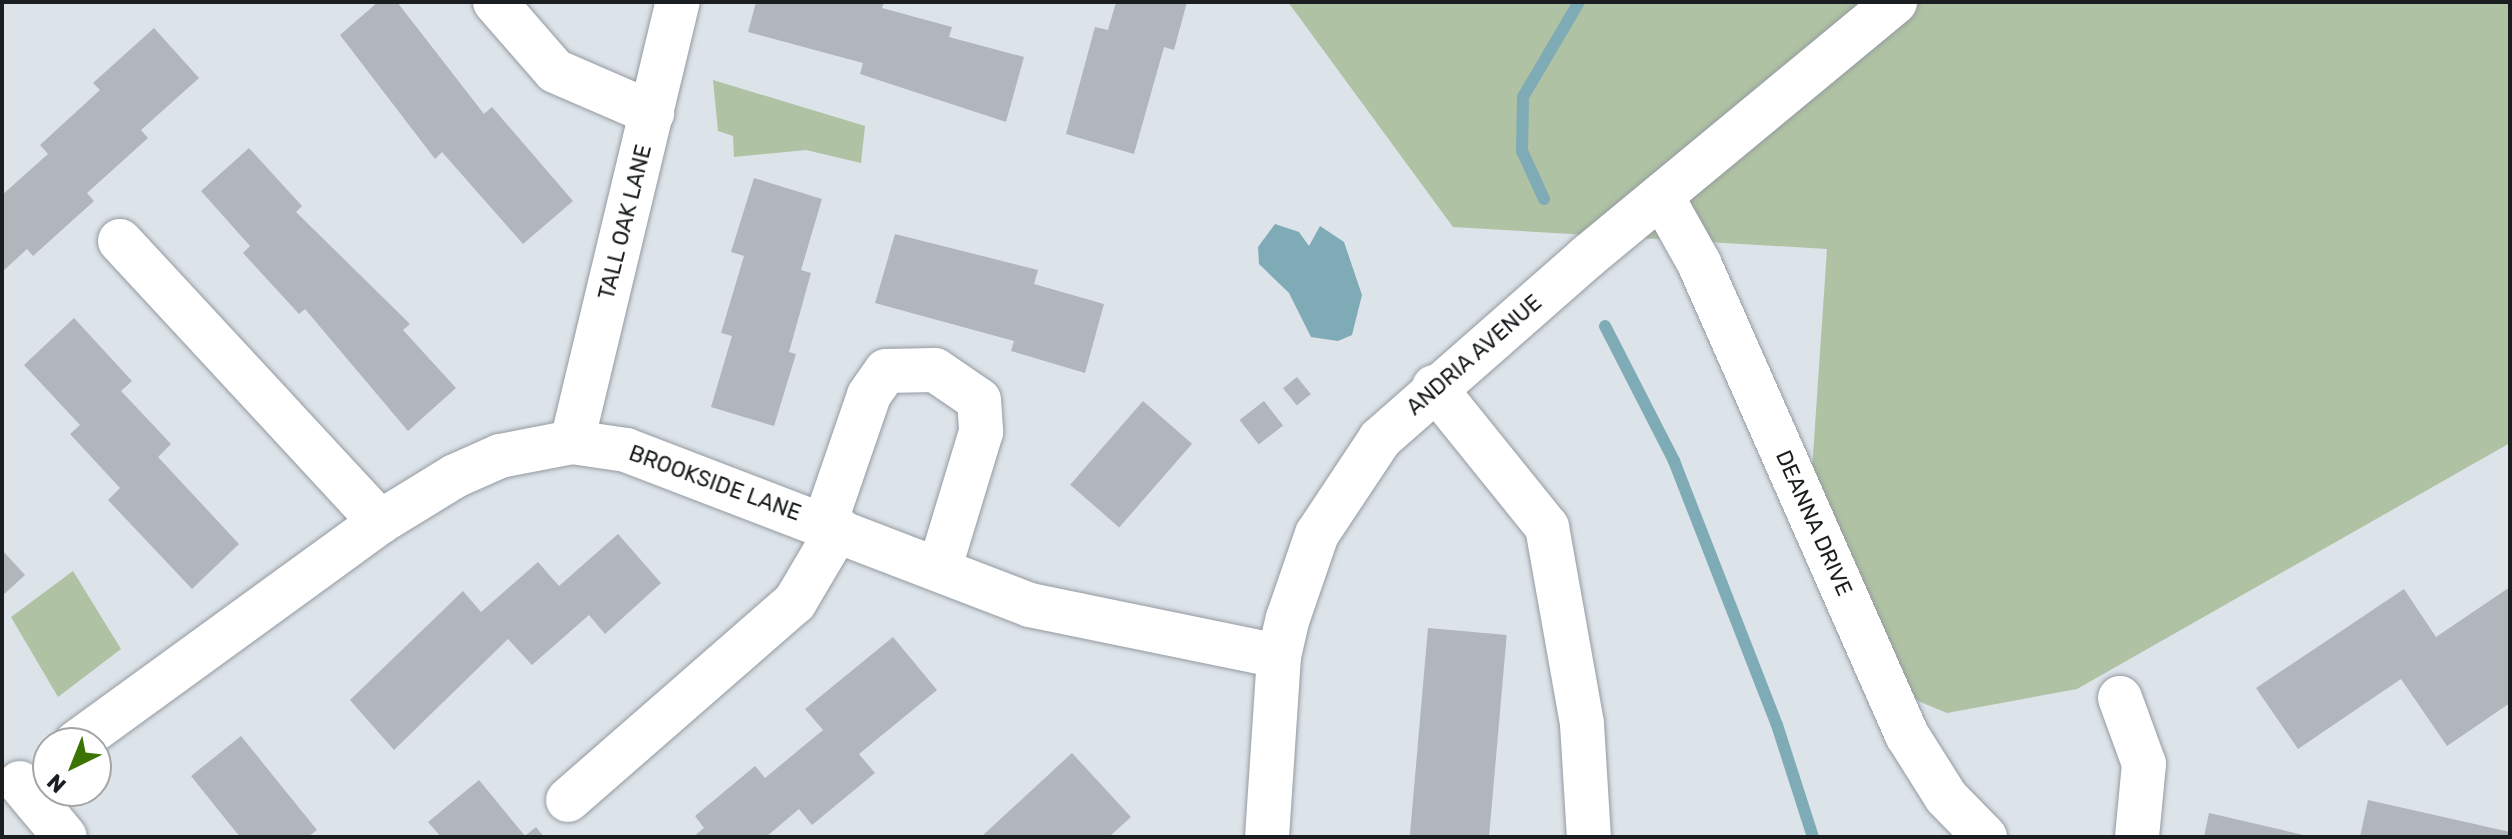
<!DOCTYPE html>
<style>
body{margin:0}
#map{position:relative;width:2512px;height:839px;overflow:hidden;background:#dce3e9;font-family:Rubik,sans-serif}
div>[style]{position:absolute}
[style*='--x']{left:calc(var(--x)*1px);top:calc(var(--y)*1px);width:calc(var(--w)*1px);rotate:calc(var(--a)*1deg)}
.green>*{inset:0;background:#afc2a3}
.water>*{inset:0;background:#7fabb6}
.stream>*{height:12px;margin:-6px;padding:0 6px;transform-origin:6px;border-radius:6px;background:#7fabb6}
.building>*{inset:0;background:#b0b6bc;transform-origin:0 0}
.roads{filter:drop-shadow(0 0 2px #949aa0) drop-shadow(0 0 2px #949aa0)}
.minor>*{height:44px;margin:-22px;padding:0 22px;transform-origin:22px;border-radius:22px;background:#fff}
span{translate:-50% -50%;white-space:nowrap;text-align:center;line-height:1.15;-webkit-text-stroke:7px #fff;paint-order:stroke}
.street-label{font-size:22px;color:#1b1e20}
.frame{position:absolute;inset:0;border:4px solid #1b1e20;pointer-events:none}
.north{position:absolute;left:32px;top:727px;width:80px;height:80px;box-sizing:border-box;background:#fff;border:2px solid #a4a5a6;border-radius:50%;rotate:223deg;font-size:22px;font-weight:700;line-height:32px;text-align:center;color:#1b1e20}
.north::after{content:'';display:block;margin:auto;width:28px;height:36px;background:#3c7404;clip-path:polygon(50% 0,100% 100%,50% 72%,0 100%)}
</style>
<div id="map">
<div class="green">
<div style="clip-path:polygon(1288px 2px,2510px 2px,2510px 443px,2077px 689px,1947px 713px,1918px 701px,1885px 658px,1810px 500px,1827px 249px,1453px 227px)"></div>
<div style="clip-path:polygon(713px 80px,865px 126px,861px 163px,806px 150px,734px 157px,733px 136px,718px 131px)"></div>
<div style="clip-path:polygon(73px 571px,121px 649px,58px 697px,11px 617px)"></div>
</div>
<div class="water">
<div style="clip-path:polygon(1275px 224px,1299px 232px,1309px 246px,1320px 226px,1344px 242px,1362px 295px,1352px 335px,1338px 341px,1311px 337px,1289px 293px,1259px 264px,1258px 247px)"></div>
</div>
<div class="stream">
<div style="--x:1544;--y:199;--w:53;--a:-114.6"></div>
<div style="--x:1522;--y:151;--w:54;--a:-88.9"></div>
<div style="--x:1523;--y:97;--w:110;--a:-59.5"></div>
<div style="--x:1605;--y:326;--w:152;--a:62.9"></div>
<div style="--x:1674;--y:461;--w:283;--a:68.7"></div>
<div style="--x:1777;--y:725;--w:118;--a:72.2"></div>
</div>
<div class="building">
<div style="clip-path:polygon(378px 2px,397px 2px,484px 114px,492px 107px,573px 201px,523px 244px,442px 152px,435px 159px,340px 35px)"></div>
<div style="clip-path:polygon(756px 2px,884px 2px,882px 8px,952px 27px,949px 37px,1024px 57px,1006px 122px,860px 74px,863px 63px,748px 32px)"></div>
<div style="clip-path:polygon(1116px 2px,1187px 2px,1174px 50px,1164px 47px,1134px 154px,1066px 134px,1095px 27px,1108px 30px)"></div>
<div style="clip-path:polygon(154px 28px,199px 78px,141px 130px,148px 138px,87px 193px,94px 201px,33px 256px,27px 249px,2px 272px,2px 195px,48px 154px,40px 145px,100px 90px,93px 83px)"></div>
<div style="clip-path:polygon(249px 148px,302px 206px,296px 212px,410px 324px,403px 330px,456px 388px,408px 431px,305px 309px,299px 314px,243px 253px,250px 246px,201px 191px)"></div>
<div style="clip-path:polygon(754px 178px,822px 199px,801px 270px,811px 273px,789px 352px,796px 354px,774px 426px,711px 407px,732px 336px,721px 333px,744px 256px,731px 252px)"></div>
<div style="clip-path:polygon(895px 234px,1038px 270px,1034px 284px,1104px 304px,1085px 373px,1011px 351px,1014px 341px,875px 303px)"></div>
<div style="clip-path:polygon(74px 318px,132px 381px,121px 391px,171px 444px,158px 457px,239px 544px,192px 589px,108px 500px,120px 488px,70px 434px,80px 425px,24px 365px)"></div>
<div style="left:1297px;top:377px;width:22px;height:18px;rotate:51deg"></div>
<div style="left:1143px;top:401px;width:65px;height:111px;rotate:41deg"></div>
<div style="left:1264px;top:401px;width:31px;height:31px;rotate:52deg"></div>
<div style="clip-path:polygon(618px 534px,661px 583px,605px 634px,589px 615px,532px 665px,508px 639px,394px 750px,350px 700px,463px 591px,481px 612px,538px 562px,559px 586px)"></div>
<div style="clip-path:polygon(2px 550px,25px 575px,2px 596px)"></div>
<div style="clip-path:polygon(2510px 587px,2510px 703px,2447px 746px,2401px 679px,2298px 749px,2256px 688px,2404px 589px,2436px 637px)"></div>
<div style="left:1428px;top:628px;width:79px;height:210px;rotate:5deg"></div>
<div style="clip-path:polygon(893px 637px,937px 690px,859px 754px,875px 773px,812px 825px,799px 809px,766px 837px,693px 837px,704px 828px,695px 816px,755px 766px,765px 778px,823px 730px,805px 709px)"></div>
<div style="clip-path:polygon(241px 736px,317px 830px,308px 837px,240px 837px,191px 776px)"></div>
<div style="clip-path:polygon(1072px 753px,1131px 817px,1109px 837px,981px 837px)"></div>
<div style="clip-path:polygon(479px 780px,525px 836px,536px 827px,544px 837px,441px 837px,428px 822px)"></div>
<div style="clip-path:polygon(2368px 800px,2510px 832px,2510px 837px,2360px 837px)"></div>
<div style="clip-path:polygon(2209px 813px,2308px 836px,2308px 837px,2204px 837px)"></div>
</div>
<div class="roads">
<div class="minor">
<div style="--x:495;--y:2;--w:91;--a:49"></div>
<div style="--x:555;--y:71;--w:106;--a:23.4"></div>
<div style="--x:1662;--y:197;--w:76;--a:60.7"></div>
<div style="--x:1699;--y:263;--w:516;--a:66.22"></div>
<div style="--x:1907;--y:735;--w:73;--a:57.8"></div>
<div style="--x:1946;--y:797;--w:56;--a:45.7"></div>
<div style="--x:120;--y:241;--w:383;--a:47.2"></div>
<div style="--x:1434;--y:387;--w:180;--a:51.1"></div>
<div style="--x:1547;--y:527;--w:200;--a:79.9"></div>
<div style="--x:1582;--y:724;--w:113;--a:86.5"></div>
<div style="--x:572;--y:442;--w:453;--a:-76.5"></div>
<div style="--x:825;--y:523;--w:135;--a:-71"></div>
<div style="--x:869;--y:395;--w:29;--a:-55"></div>
<div style="--x:886;--y:371;--w:49;--a:-1.2"></div>
<div style="--x:935;--y:370;--w:53;--a:34.3"></div>
<div style="--x:979;--y:400;--w:32;--a:86"></div>
<div style="--x:981;--y:432;--w:144;--a:106.9"></div>
<div style="--x:2120;--y:698;--w:70;--a:70"></div>
<div style="--x:2144;--y:764;--w:73;--a:95.5"></div>
<div style="--x:76;--y:743;--w:376;--a:-36"></div>
<div style="--x:380;--y:522;--w:88;--a:-31.5"></div>
<div style="--x:455;--y:476;--w:49;--a:-24"></div>
<div style="--x:500;--y:456;--w:73;--a:-11"></div>
<div style="--x:572;--y:442;--w:55;--a:8.4"></div>
<div style="--x:626;--y:450;--w:433;--a:21"></div>
<div style="--x:1030;--y:605;--w:254;--a:11.6"></div>
<div style="--x:20;--y:783;--w:70;--a:50.2"></div>
<div style="--x:568;--y:800;--w:301;--a:-41.1"></div>
<div style="--x:795;--y:602;--w:85;--a:-59.5"></div>
<div style="--x:1267;--y:837;--w:181;--a:-86.2"></div>
<div style="--x:1279;--y:656;--w:39;--a:-77"></div>
<div style="--x:1288;--y:618;--w:89;--a:-71"></div>
<div style="--x:1317;--y:534;--w:114;--a:-56.4"></div>
<div style="--x:1380;--y:439;--w:276;--a:-41.3"></div>
<div style="--x:1587;--y:257;--w:400;--a:-39.6"></div>
</div>
</div>
<div class="street-label">
<span style="left:625px;top:222px;rotate:-76deg">TALL OAK LANE</span>
<span style="left:1474px;top:355px;rotate:-41deg">ANDRIA AVENUE</span>
<span style="left:715px;top:483px;rotate:20deg">BROOKSIDE LANE</span>
<span style="left:1814px;top:523px;rotate:66deg">DEANNA DRIVE</span>
</div>
<div class="frame"></div>
<div class="north">N</div>
</div>
